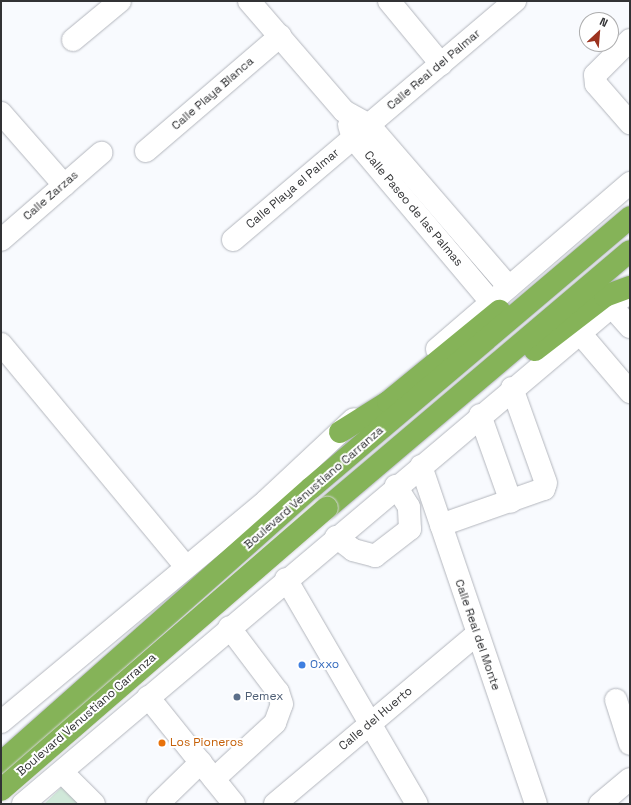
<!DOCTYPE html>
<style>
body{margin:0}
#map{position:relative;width:631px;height:805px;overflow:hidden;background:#f8fafe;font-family:"Space Grotesk",sans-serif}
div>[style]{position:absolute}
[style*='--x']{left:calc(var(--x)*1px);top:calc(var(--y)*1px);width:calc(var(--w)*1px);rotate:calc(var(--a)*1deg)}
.green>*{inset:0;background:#d0e8d9}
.roads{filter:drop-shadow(0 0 1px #b3b6bd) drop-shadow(0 0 1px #b3b6bd)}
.minor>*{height:22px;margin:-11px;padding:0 11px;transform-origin:11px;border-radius:11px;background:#fff}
.highway>*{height:22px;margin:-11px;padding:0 11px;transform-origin:11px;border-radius:11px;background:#85b358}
.bridges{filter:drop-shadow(0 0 1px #d6d6d7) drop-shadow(0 0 1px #d6d6d7)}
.highway-bridge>*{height:22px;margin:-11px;padding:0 11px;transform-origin:11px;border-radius:11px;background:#85b358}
.dots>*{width:11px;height:11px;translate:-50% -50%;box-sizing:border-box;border:2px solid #fff;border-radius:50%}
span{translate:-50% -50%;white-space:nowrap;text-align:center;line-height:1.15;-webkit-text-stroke:4px #fff;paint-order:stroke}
.street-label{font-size:12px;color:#323335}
.shop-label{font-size:12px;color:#366cbe}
.left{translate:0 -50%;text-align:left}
.service-label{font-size:12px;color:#4e5e75}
.food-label{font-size:12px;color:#c56008}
.frame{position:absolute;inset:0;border:2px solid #323335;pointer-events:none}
.north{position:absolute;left:579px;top:12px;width:40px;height:40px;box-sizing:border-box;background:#fff;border:1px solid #adadae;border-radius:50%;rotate:26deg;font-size:11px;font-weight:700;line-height:16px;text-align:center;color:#323335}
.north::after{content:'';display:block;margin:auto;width:14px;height:18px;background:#9c321f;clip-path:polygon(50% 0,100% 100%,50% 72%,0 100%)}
</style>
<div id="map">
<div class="green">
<div style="clip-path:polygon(65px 784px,84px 804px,44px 804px)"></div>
</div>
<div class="roads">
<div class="minor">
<div style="--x:249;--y:1;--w:145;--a:49.2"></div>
<div style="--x:344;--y:111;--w:29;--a:29"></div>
<div style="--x:369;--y:125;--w:214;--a:49.2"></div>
<div style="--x:389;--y:1;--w:82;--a:50.5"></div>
<div style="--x:73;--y:40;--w:61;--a:-39.7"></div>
<div style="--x:630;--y:40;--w:49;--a:135"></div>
<div style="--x:595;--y:75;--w:9;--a:84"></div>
<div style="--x:596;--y:84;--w:52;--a:48.9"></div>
<div style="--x:1;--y:113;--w:96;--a:48.8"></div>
<div style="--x:349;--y:125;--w:14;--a:73"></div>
<div style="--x:353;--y:138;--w:214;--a:49.9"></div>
<div style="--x:146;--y:151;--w:177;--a:-40.6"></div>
<div style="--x:1;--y:240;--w:133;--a:-41"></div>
<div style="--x:233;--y:240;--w:370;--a:-40.3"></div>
<div style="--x:612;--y:307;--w:27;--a:48"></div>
<div style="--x:579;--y:332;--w:79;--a:49.6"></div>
<div style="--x:1;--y:344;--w:288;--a:50.3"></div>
<div style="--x:437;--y:349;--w:255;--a:-40.7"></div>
<div style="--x:480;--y:415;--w:92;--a:70.4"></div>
<div style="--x:421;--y:466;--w:357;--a:71.2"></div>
<div style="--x:441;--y:525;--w:109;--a:-19.3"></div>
<div style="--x:544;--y:489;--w:6;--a:-72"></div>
<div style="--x:546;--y:483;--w:101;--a:-109.7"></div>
<div style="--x:336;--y:537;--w:21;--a:37"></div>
<div style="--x:353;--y:550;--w:23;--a:15"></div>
<div style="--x:375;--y:556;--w:44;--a:-37.6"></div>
<div style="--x:410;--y:529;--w:22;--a:-93"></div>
<div style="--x:409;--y:507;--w:25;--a:-122"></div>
<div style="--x:286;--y:579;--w:260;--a:59.8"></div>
<div style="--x:148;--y:697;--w:137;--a:51.2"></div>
<div style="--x:616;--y:700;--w:46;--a:72.3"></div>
<div style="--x:1;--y:722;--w:345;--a:-39.8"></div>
<div style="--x:266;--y:501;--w:120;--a:-43"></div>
<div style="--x:62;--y:772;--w:45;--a:45"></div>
<div style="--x:214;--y:779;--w:83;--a:-42.6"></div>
<div style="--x:275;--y:723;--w:20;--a:-70"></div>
<div style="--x:282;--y:704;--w:13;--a:-108"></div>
<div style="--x:278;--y:692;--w:81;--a:-127"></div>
<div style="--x:23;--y:804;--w:795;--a:-40.2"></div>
<div style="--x:158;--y:804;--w:60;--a:-44.3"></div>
<div style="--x:275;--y:804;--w:263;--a:-40.1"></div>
<div style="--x:600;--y:804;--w:39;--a:-40"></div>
</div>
<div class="highway">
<div style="--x:535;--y:350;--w:88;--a:-37.6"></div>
<div style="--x:605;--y:296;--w:27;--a:-20"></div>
<div style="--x:340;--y:432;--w:57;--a:-32"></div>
<div style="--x:388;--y:402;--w:144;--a:-39.3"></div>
<div style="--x:327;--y:508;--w:397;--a:-40.3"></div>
<div style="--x:1;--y:763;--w:414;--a:-41.6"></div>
<div style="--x:311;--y:488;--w:419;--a:-40.3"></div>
</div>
</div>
<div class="bridges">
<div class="highway-bridge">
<div style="--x:1;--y:790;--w:431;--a:-40.9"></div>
</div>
</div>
<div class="dots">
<div style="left:302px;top:665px;background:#3f7fe0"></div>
<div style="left:237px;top:697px;background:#5c6f8a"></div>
<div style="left:162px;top:743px;background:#e8710a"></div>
</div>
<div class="street-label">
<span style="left:434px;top:70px;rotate:-40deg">Calle Real del Palmar</span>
<span style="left:213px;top:94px;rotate:-41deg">Calle Playa Blanca</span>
<span style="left:293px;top:189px;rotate:-40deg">Calle Playa el Palmar</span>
<span style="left:51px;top:196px;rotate:-41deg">Calle Zarzas</span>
<span style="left:413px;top:209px;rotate:50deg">Calle Paseo de las Palmas</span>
<span style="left:314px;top:488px;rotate:-41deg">Boulevard Venustiano Carranza</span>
<span style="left:477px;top:635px;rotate:71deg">Calle Real del Monte</span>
<span style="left:87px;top:715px;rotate:-41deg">Boulevard Venustiano Carranza</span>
<span style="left:376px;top:719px;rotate:-40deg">Calle del Huerto</span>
</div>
<div class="shop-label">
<span class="left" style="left:310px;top:665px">Oxxo</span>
</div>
<div class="service-label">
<span class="left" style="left:245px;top:697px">Pemex</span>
</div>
<div class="food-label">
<span class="left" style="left:170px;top:743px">Los Pioneros</span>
</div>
<div class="frame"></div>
<div class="north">N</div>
</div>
